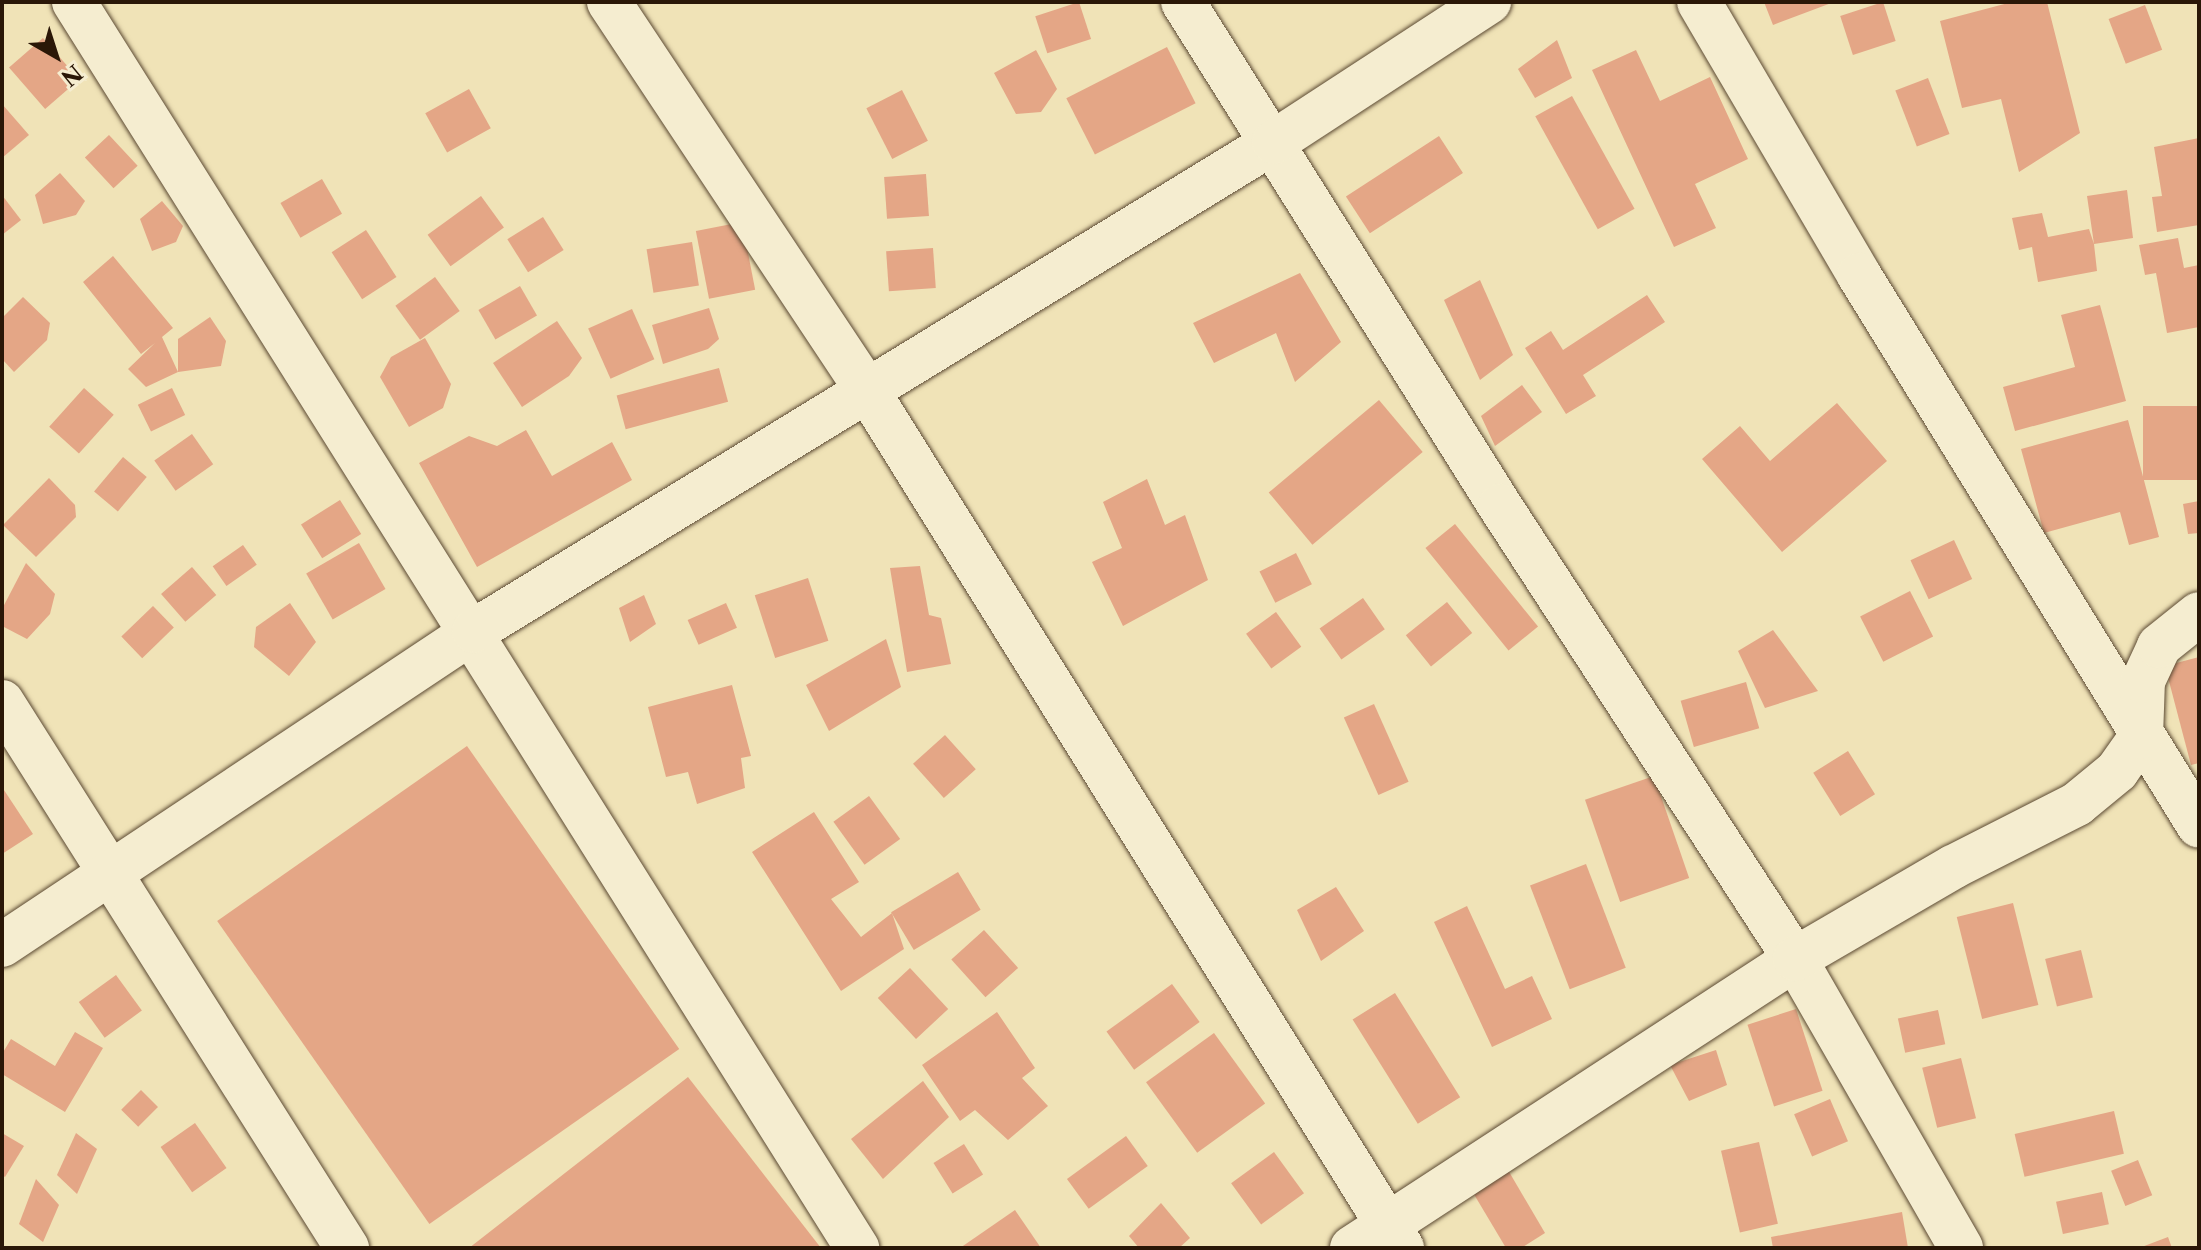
<!DOCTYPE html>
<style>
body{margin:0}
#map{position:relative;width:2201px;height:1250px;overflow:hidden;background:#f0e3b7;font-family:"Libre Caslon Text",serif}
div>[style]{position:absolute}
[style*='--x']{left:calc(var(--x)*1px);top:calc(var(--y)*1px);width:calc(var(--w)*1px);rotate:calc(var(--a)*1deg)}
.building>*{inset:0;background:#e4a686;transform-origin:0 0}
.roads{filter:drop-shadow(0 0 2px #5c4a33) drop-shadow(0 0 2px #5c4a33)}
.minor>*{height:44px;margin:-22px;padding:0 22px;transform-origin:22px;border-radius:22px;background:#f5edd0}
span{translate:-50% -50%;white-space:nowrap;text-align:center;line-height:1.15;-webkit-text-stroke:6px #f5edd0;paint-order:stroke}
.frame{position:absolute;inset:0;border:4px solid #2a1707;pointer-events:none}
.north{position:absolute;left:16px;top:16px;width:80px;height:80px;-webkit-text-stroke:6px #f5edd0;paint-order:stroke;rotate:141deg;font-size:22px;font-weight:700;line-height:32px;text-align:center;color:#2a1707}
.north::after{content:'';display:block;margin:auto;width:28px;height:36px;background:#2a1707;clip-path:polygon(50% 0,100% 100%,50% 72%,0 100%)}
</style>
<div id="map">
<div class="building">
<div style="left:1079px;top:2px;width:39px;height:46px;rotate:72deg"></div>
<div style="clip-path:polygon(1764px 2px,1834px 2px,1773px 25px)"></div>
<div style="left:1883px;top:2px;width:41px;height:45px;rotate:72deg"></div>
<div style="clip-path:polygon(2012px 2px,2047px 2px,2080px 133px,2019px 172px,2001px 99px,1962px 108px,1940px 21px)"></div>
<div style="left:2145px;top:5px;width:48px;height:39px;rotate:69deg"></div>
<div style="left:43px;top:38px;width:55px;height:45px;rotate:49deg"></div>
<div style="clip-path:polygon(1557px 40px,1572px 78px,1535px 98px,1518px 69px)"></div>
<div style="left:1167px;top:47px;width:63px;height:113px;rotate:63deg"></div>
<div style="clip-path:polygon(1036px 50px,1057px 89px,1041px 112px,1016px 114px,994px 73px)"></div>
<div style="clip-path:polygon(1636px 50px,1660px 101px,1710px 77px,1748px 159px,1695px 184px,1716px 228px,1674px 247px,1592px 70px)"></div>
<div style="left:1928px;top:78px;width:60px;height:35px;rotate:69deg"></div>
<div style="left:469px;top:89px;width:45px;height:50px;rotate:61deg"></div>
<div style="left:902px;top:90px;width:57px;height:40px;rotate:63deg"></div>
<div style="left:1572px;top:96px;width:129px;height:42px;rotate:61deg"></div>
<div style="clip-path:polygon(2px 104px,29px 135px,2px 158px)"></div>
<div style="left:109px;top:135px;width:42px;height:33px;rotate:47deg"></div>
<div style="left:1439px;top:136px;width:44px;height:111px;rotate:57deg"></div>
<div style="clip-path:polygon(2199px 138px,2199px 225px,2157px 232px,2152px 197px,2162px 196px,2154px 147px)"></div>
<div style="clip-path:polygon(60px 173px,85px 201px,76px 215px,43px 224px,35px 195px)"></div>
<div style="left:926px;top:174px;width:42px;height:42px;rotate:86deg"></div>
<div style="left:322px;top:179px;width:40px;height:48px;rotate:60deg"></div>
<div style="clip-path:polygon(2127px 190px,2133px 238px,2094px 244px,2097px 271px,2038px 282px,2032px 247px,2019px 250px,2012px 218px,2042px 213px,2048px 237px,2089px 229px,2094px 244px,2087px 196px)"></div>
<div style="clip-path:polygon(2px 195px,21px 220px,2px 235px)"></div>
<div style="left:481px;top:196px;width:39px;height:66px;rotate:54deg"></div>
<div style="clip-path:polygon(162px 201px,183px 226px,176px 242px,152px 251px,140px 219px)"></div>
<div style="left:543px;top:217px;width:39px;height:42px;rotate:58deg"></div>
<div style="left:742px;top:222px;width:69px;height:47px;rotate:79deg"></div>
<div style="left:366px;top:230px;width:56px;height:41px;rotate:57deg"></div>
<div style="clip-path:polygon(2178px 238px,2184px 268px,2199px 265px,2199px 327px,2167px 333px,2156px 273px,2145px 275px,2139px 245px)"></div>
<div style="left:692px;top:242px;width:44px;height:46px;rotate:81deg"></div>
<div style="left:933px;top:248px;width:40px;height:47px;rotate:86deg"></div>
<div style="clip-path:polygon(113px 256px,173px 328px,162px 337px,178px 372px,146px 387px,128px 369px,155px 343px,141px 354px,83px 282px)"></div>
<div style="clip-path:polygon(1300px 273px,1341px 342px,1295px 382px,1276px 333px,1214px 363px,1193px 323px)"></div>
<div style="left:435px;top:277px;width:42px;height:49px;rotate:54deg"></div>
<div style="clip-path:polygon(1480px 280px,1513px 355px,1480px 380px,1444px 300px)"></div>
<div style="left:520px;top:286px;width:34px;height:48px;rotate:60deg"></div>
<div style="clip-path:polygon(1647px 295px,1665px 322px,1583px 375px,1596px 396px,1566px 414px,1525px 348px,1551px 331px,1563px 350px)"></div>
<div style="clip-path:polygon(23px 297px,50px 323px,47px 340px,14px 372px,2px 359px,2px 318px)"></div>
<div style="clip-path:polygon(2100px 305px,2126px 401px,2015px 431px,2003px 387px,2075px 367px,2061px 315px)"></div>
<div style="clip-path:polygon(709px 308px,719px 339px,708px 349px,663px 364px,652px 325px)"></div>
<div style="left:632px;top:309px;width:55px;height:48px;rotate:66deg"></div>
<div style="clip-path:polygon(210px 317px,226px 341px,221px 366px,178px 372px,178px 339px)"></div>
<div style="clip-path:polygon(557px 321px,582px 358px,569px 376px,522px 407px,493px 363px)"></div>
<div style="clip-path:polygon(425px 338px,451px 384px,443px 408px,409px 427px,380px 377px,391px 357px)"></div>
<div style="left:719px;top:368px;width:35px;height:106px;rotate:75deg"></div>
<div style="clip-path:polygon(1522px 385px,1542px 412px,1495px 446px,1481px 416px)"></div>
<div style="left:84px;top:388px;width:40px;height:52px;rotate:42deg"></div>
<div style="left:172px;top:388px;width:30px;height:38px;rotate:64deg"></div>
<div style="left:1379px;top:400px;width:68px;height:144px;rotate:50deg"></div>
<div style="clip-path:polygon(1837px 403px,1887px 461px,1782px 552px,1702px 459px,1740px 426px,1770px 461px)"></div>
<div style="left:2199px;top:406px;width:74px;height:56px;rotate:90deg"></div>
<div style="clip-path:polygon(2128px 420px,2159px 537px,2129px 545px,2120px 512px,2044px 533px,2021px 449px)"></div>
<div style="clip-path:polygon(526px 430px,552px 476px,612px 442px,632px 480px,477px 567px,419px 463px,469px 436px,497px 446px)"></div>
<div style="left:192px;top:434px;width:37px;height:46px;rotate:55deg"></div>
<div style="left:123px;top:457px;width:31px;height:45px;rotate:40deg"></div>
<div style="clip-path:polygon(49px 478px,75px 505px,76px 517px,36px 557px,3px 525px)"></div>
<div style="clip-path:polygon(1147px 479px,1165px 525px,1185px 515px,1208px 580px,1123px 626px,1092px 562px,1122px 548px,1103px 502px)"></div>
<div style="left:340px;top:500px;width:40px;height:46px;rotate:58deg"></div>
<div style="clip-path:polygon(2199px 501px,2199px 533px,2188px 534px,2183px 504px)"></div>
<div style="left:1455px;top:524px;width:132px;height:38px;rotate:51deg"></div>
<div style="left:1954px;top:540px;width:43px;height:48px;rotate:65deg"></div>
<div style="left:359px;top:543px;width:53px;height:61px;rotate:60deg"></div>
<div style="left:243px;top:545px;width:24px;height:37px;rotate:55deg"></div>
<div style="left:1296px;top:553px;width:35px;height:41px;rotate:63deg"></div>
<div style="clip-path:polygon(26px 563px,55px 594px,50px 614px,27px 639px,2px 626px,2px 609px)"></div>
<div style="clip-path:polygon(920px 566px,929px 615px,941px 618px,951px 664px,907px 672px,890px 568px)"></div>
<div style="left:192px;top:567px;width:37px;height:41px;rotate:49deg"></div>
<div style="left:808px;top:578px;width:66px;height:56px;rotate:72deg"></div>
<div style="left:1910px;top:591px;width:51px;height:56px;rotate:63deg"></div>
<div style="clip-path:polygon(644px 595px,656px 624px,630px 642px,619px 608px)"></div>
<div style="left:1363px;top:598px;width:38px;height:53px;rotate:55deg"></div>
<div style="left:1447px;top:602px;width:40px;height:53px;rotate:51deg"></div>
<div style="clip-path:polygon(290px 603px,316px 642px,289px 676px,254px 647px,256px 627px)"></div>
<div style="left:726px;top:603px;width:27px;height:42px;rotate:66deg"></div>
<div style="left:153px;top:606px;width:30px;height:44px;rotate:46deg"></div>
<div style="left:1276px;top:612px;width:43px;height:37px;rotate:54deg"></div>
<div style="clip-path:polygon(1773px 630px,1818px 691px,1765px 708px,1738px 651px)"></div>
<div style="clip-path:polygon(886px 639px,901px 687px,829px 731px,806px 685px)"></div>
<div style="clip-path:polygon(2199px 657px,2199px 763px,2191px 765px,2165px 666px)"></div>
<div style="left:1746px;top:682px;width:48px;height:68px;rotate:74deg"></div>
<div style="clip-path:polygon(732px 685px,751px 756px,741px 758px,745px 788px,697px 804px,688px 772px,666px 777px,648px 707px)"></div>
<div style="left:1374px;top:704px;width:85px;height:33px;rotate:66deg"></div>
<div style="left:945px;top:735px;width:46px;height:43px;rotate:48deg"></div>
<div style="left:467px;top:746px;width:370px;height:305px;rotate:55deg"></div>
<div style="left:1848px;top:751px;width:51px;height:41px;rotate:58deg"></div>
<div style="left:1654px;top:776px;width:108px;height:73px;rotate:71deg"></div>
<div style="clip-path:polygon(2px 787px,33px 834px,2px 854px)"></div>
<div style="left:869px;top:796px;width:53px;height:44px;rotate:54deg"></div>
<div style="clip-path:polygon(814px 812px,859px 882px,831px 899px,861px 937px,892px 913px,904px 949px,841px 991px,752px 852px)"></div>
<div style="left:1586px;top:864px;width:111px;height:60px;rotate:69deg"></div>
<div style="left:958px;top:872px;width:44px;height:78px;rotate:59deg"></div>
<div style="clip-path:polygon(1336px 887px,1364px 931px,1321px 961px,1297px 910px)"></div>
<div style="left:2013px;top:903px;width:105px;height:58px;rotate:76deg"></div>
<div style="clip-path:polygon(1467px 906px,1505px 989px,1532px 976px,1552px 1019px,1492px 1047px,1434px 922px)"></div>
<div style="left:984px;top:930px;width:51px;height:44px;rotate:48deg"></div>
<div style="left:2081px;top:950px;width:49px;height:37px;rotate:76deg"></div>
<div style="left:910px;top:968px;width:56px;height:44px;rotate:47deg"></div>
<div style="left:116px;top:975px;width:44px;height:46px;rotate:54deg"></div>
<div style="left:1172px;top:984px;width:47px;height:81px;rotate:54deg"></div>
<div style="left:1395px;top:993px;width:123px;height:50px;rotate:58deg"></div>
<div style="left:1796px;top:1009px;width:86px;height:51px;rotate:72deg"></div>
<div style="left:1938px;top:1010px;width:35px;height:41px;rotate:78deg"></div>
<div style="clip-path:polygon(997px 1012px,1035px 1068px,1022px 1078px,1048px 1106px,1008px 1140px,975px 1110px,960px 1121px,922px 1065px)"></div>
<div style="clip-path:polygon(75px 1032px,103px 1048px,65px 1112px,2px 1074px,2px 1054px,11px 1039px,55px 1066px)"></div>
<div style="left:1214px;top:1033px;width:87px;height:84px;rotate:54deg"></div>
<div style="clip-path:polygon(1716px 1050px,1727px 1085px,1689px 1101px,1670px 1065px)"></div>
<div style="left:1961px;top:1058px;width:62px;height:40px;rotate:76deg"></div>
<div style="clip-path:polygon(688px 1077px,821px 1248px,469px 1248px)"></div>
<div style="clip-path:polygon(923px 1081px,949px 1117px,883px 1179px,851px 1139px)"></div>
<div style="left:141px;top:1090px;width:24px;height:28px;rotate:45deg"></div>
<div style="left:1830px;top:1099px;width:46px;height:39px;rotate:67deg"></div>
<div style="left:2114px;top:1111px;width:44px;height:102px;rotate:77deg"></div>
<div style="left:195px;top:1123px;width:55px;height:42px;rotate:55deg"></div>
<div style="clip-path:polygon(2px 1133px,24px 1146px,5px 1177px,2px 1175px)"></div>
<div style="clip-path:polygon(76px 1133px,97px 1149px,77px 1194px,57px 1175px)"></div>
<div style="left:1126px;top:1136px;width:37px;height:73px;rotate:54deg"></div>
<div style="left:1759px;top:1142px;width:84px;height:39px;rotate:77deg"></div>
<div style="left:964px;top:1144px;width:36px;height:36px;rotate:58deg"></div>
<div style="left:1274px;top:1152px;width:51px;height:53px;rotate:54deg"></div>
<div style="left:2138px;top:1160px;width:38px;height:29px;rotate:68deg"></div>
<div style="clip-path:polygon(1508px 1170px,1545px 1233px,1521px 1248px,1506px 1248px,1472px 1191px)"></div>
<div style="clip-path:polygon(36px 1179px,59px 1205px,43px 1242px,19px 1224px)"></div>
<div style="left:2102px;top:1192px;width:33px;height:47px;rotate:78deg"></div>
<div style="clip-path:polygon(1161px 1203px,1190px 1238px,1179px 1248px,1139px 1248px,1129px 1236px)"></div>
<div style="clip-path:polygon(1015px 1210px,1041px 1248px,960px 1248px)"></div>
<div style="clip-path:polygon(1902px 1212px,1908px 1248px,1773px 1248px,1771px 1237px)"></div>
<div style="clip-path:polygon(2168px 1237px,2172px 1248px,2139px 1248px)"></div>
</div>
<div class="roads">
<div class="minor">
<div style="--x:74;--y:2;--w:1472;--a:57.85"></div>
<div style="--x:609;--y:2;--w:470;--a:56.4"></div>
<div style="--x:869;--y:393;--w:1008;--a:58.06"></div>
<div style="--x:1183;--y:2;--w:595;--a:57.83"></div>
<div style="--x:1500;--y:506;--w:541;--a:56.93"></div>
<div style="--x:1795;--y:959;--w:333;--a:60.1"></div>
<div style="--x:1699;--y:2;--w:316;--a:59.6"></div>
<div style="--x:1859;--y:275;--w:647;--a:58.32"></div>
<div style="--x:2;--y:702;--w:646;--a:57.71"></div>
<div style="--x:2;--y:945;--w:567;--a:-33.63"></div>
<div style="--x:474;--y:631;--w:938;--a:-31.44"></div>
<div style="--x:1274;--y:142;--w:257;--a:-33.1"></div>
<div style="--x:1352;--y:1248;--w:529;--a:-33.12"></div>
<div style="--x:1795;--y:959;--w:183;--a:-30.2"></div>
<div style="--x:1953;--y:867;--w:139;--a:-26.9"></div>
<div style="--x:2077;--y:804;--w:52;--a:-39.5"></div>
<div style="--x:2117;--y:771;--w:42;--a:-54.8"></div>
<div style="--x:2141;--y:737;--w:56;--a:-88"></div>
<div style="--x:2143;--y:681;--w:38;--a:-65"></div>
<div style="--x:2159;--y:646;--w:51;--a:-38.7"></div>
</div>
</div>
<div class="frame"></div>
<div class="north">N</div>
</div>
